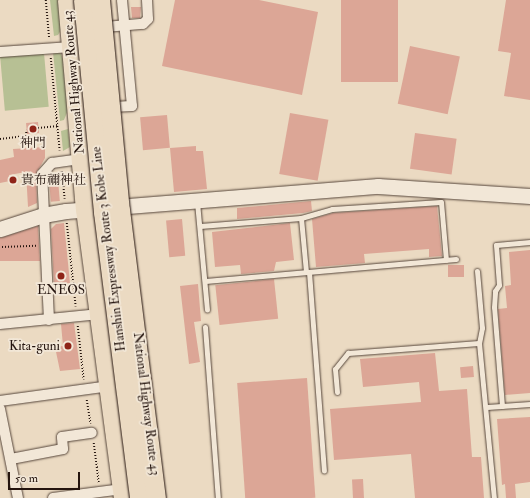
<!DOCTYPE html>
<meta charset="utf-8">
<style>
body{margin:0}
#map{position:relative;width:530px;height:498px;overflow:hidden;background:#ebdac2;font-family:"IM FELL Double Pica","Noto Serif JP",serif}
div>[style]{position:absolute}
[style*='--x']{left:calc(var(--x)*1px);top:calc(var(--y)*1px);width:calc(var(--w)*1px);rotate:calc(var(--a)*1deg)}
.green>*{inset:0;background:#b7c094;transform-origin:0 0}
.building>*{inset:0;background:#dca696;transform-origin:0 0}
.path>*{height:1.5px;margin-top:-0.75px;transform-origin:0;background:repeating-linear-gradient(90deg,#24140e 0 1px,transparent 0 3px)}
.roads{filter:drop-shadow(0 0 1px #56463b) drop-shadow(0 0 1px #56463b)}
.lane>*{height:5px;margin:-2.5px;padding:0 2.5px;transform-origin:2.5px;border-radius:2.5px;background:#f2e7d7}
.street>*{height:10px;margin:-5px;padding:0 5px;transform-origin:5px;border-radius:5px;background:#f2e7d7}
.secondary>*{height:15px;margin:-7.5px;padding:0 7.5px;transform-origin:7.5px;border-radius:7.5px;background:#f2e7d7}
.highway>*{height:19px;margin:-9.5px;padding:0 9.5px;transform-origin:9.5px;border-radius:9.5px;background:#ebdac2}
.bridges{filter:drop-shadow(0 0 1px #24140e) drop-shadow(0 0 1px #24140e)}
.highway-bridge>*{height:19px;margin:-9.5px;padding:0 9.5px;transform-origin:9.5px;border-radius:9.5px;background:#ebdac2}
.dots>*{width:11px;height:11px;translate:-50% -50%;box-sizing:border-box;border:2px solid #f2e7d7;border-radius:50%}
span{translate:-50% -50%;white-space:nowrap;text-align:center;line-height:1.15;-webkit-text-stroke:3.5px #f2e7d7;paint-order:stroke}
.street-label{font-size:13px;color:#24140e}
.poi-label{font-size:13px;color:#24140e}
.left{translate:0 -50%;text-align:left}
.right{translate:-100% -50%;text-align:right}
.scale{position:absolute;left:8px;top:472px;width:72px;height:18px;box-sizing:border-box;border:2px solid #24140e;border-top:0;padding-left:5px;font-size:12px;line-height:14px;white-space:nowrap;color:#24140e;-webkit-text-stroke:3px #f2e7d7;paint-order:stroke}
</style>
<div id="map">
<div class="green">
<div style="clip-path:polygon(50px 0,59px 0,61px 30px,58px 35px,54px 36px)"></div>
<div style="clip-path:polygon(53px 52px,60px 52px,63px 59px,68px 110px,64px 120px,60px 121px)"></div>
<div style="left:44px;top:53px;width:54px;height:44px;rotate:85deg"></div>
<div style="clip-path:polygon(68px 129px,70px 147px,63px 151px,61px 131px)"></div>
</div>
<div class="building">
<div style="clip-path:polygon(175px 0,259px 0,318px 12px,302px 95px,162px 66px)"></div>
<div style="left:341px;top:0;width:57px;height:82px"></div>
<div style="clip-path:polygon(506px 0,530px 0,530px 100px,504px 96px,511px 53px,498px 51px)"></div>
<div style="clip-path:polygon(131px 7px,141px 7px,140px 18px,132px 18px)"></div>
<div style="left:410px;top:46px;width:51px;height:59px;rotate:12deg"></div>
<div style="left:290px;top:113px;width:39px;height:62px;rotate:10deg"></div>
<div style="left:167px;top:115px;width:33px;height:27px;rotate:85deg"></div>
<div style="left:38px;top:122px;width:11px;height:12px;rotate:85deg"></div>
<div style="left:415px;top:133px;width:42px;height:36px;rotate:8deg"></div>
<div style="clip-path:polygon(196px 146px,196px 151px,203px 151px,207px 189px,174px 192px,170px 148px)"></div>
<div style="clip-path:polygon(45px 147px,45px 158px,36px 174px,37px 203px,28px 207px,26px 172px,9px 175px,10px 181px,0 183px,0 160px,14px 157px,13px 149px)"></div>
<div style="left:58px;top:180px;width:21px;height:9px;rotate:85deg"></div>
<div style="clip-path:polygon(311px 201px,312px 211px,303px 213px,237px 219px,237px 208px)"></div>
<div style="clip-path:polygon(437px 206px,442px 256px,429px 257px,429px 249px,364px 254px,365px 263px,316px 267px,312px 219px,333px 213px)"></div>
<div style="left:182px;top:219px;width:37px;height:16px;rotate:85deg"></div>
<div style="clip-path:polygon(64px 223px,70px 283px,54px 285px,51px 229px,56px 224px)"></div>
<div style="clip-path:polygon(290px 223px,294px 260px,276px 262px,274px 271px,241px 274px,240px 265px,215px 267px,212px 232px)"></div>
<div style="clip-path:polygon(38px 226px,40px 261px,0 261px,0 238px)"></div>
<div style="clip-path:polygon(530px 250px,530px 393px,505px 395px,498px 309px,507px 308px,505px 286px,511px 285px,509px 252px)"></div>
<div style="left:464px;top:265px;width:12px;height:16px;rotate:90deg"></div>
<div style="left:274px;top:279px;width:40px;height:59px;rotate:84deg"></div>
<div style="clip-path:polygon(198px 284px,201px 321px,194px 322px,200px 362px,189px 364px,180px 286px)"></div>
<div style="clip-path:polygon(74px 323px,80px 369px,60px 371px,55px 347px,63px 346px,61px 324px)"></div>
<div style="clip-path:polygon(435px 353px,439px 391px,467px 389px,472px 457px,481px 457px,484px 498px,415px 498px,411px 454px,334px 460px,330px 409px,421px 402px,419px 382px,363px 387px,360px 359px)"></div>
<div style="left:473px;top:366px;width:11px;height:13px;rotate:85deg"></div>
<div style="left:307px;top:378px;width:120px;height:70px;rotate:86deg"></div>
<div style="clip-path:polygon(530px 417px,530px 482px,515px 484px,516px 498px,506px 498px,505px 484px,502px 485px,497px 419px)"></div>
<div style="left:363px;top:479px;width:19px;height:11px;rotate:87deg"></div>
</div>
<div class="path">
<div style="--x:46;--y:0;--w:38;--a:85"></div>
<div style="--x:51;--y:58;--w:93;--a:84.5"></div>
<div style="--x:38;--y:128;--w:20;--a:-6"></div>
<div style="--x:0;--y:139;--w:25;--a:-7"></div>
<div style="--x:25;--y:136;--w:6;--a:-72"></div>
<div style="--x:62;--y:171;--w:28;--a:84"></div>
<div style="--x:67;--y:223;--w:84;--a:83.9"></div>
<div style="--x:2;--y:247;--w:34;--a:-2"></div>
<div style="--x:78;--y:326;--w:54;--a:83.7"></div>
<div style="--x:87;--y:400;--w:24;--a:81"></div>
<div style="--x:94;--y:443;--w:40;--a:82.9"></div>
</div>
<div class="roads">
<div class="lane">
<div style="--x:197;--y:202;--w:108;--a:84.7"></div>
<div style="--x:301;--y:218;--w:32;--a:-16"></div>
<div style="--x:332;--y:209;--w:109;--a:-3.7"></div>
<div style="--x:441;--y:202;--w:58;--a:85.1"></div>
<div style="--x:200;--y:226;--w:101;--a:-4.5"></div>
<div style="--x:301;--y:218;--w:54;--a:84.7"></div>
<div style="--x:477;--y:271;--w:57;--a:85"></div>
<div style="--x:482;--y:328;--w:15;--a:101"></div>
<div style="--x:479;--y:343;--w:156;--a:84.5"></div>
<div style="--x:309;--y:272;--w:199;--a:85.7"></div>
<div style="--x:205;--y:281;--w:252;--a:-5"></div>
<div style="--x:205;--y:327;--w:171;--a:85.7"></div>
<div style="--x:337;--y:392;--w:23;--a:-95"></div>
<div style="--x:335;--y:369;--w:21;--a:-51"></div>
<div style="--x:348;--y:353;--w:131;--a:-4.4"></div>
<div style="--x:502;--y:406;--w:99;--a:-94.6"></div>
<div style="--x:494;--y:307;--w:16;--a:-86"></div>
<div style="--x:495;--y:291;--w:7;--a:-56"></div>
<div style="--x:499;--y:285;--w:40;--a:-94.3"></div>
<div style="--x:496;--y:245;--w:34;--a:-5"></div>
<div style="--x:487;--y:407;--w:43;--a:-4"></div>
</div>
<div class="street">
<div style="--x:105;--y:27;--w:38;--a:-5"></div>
<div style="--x:143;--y:24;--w:7;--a:-45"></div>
<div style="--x:148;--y:19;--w:19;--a:-93"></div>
<div style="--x:0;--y:52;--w:71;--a:-4"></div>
<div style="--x:112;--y:107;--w:20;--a:-3"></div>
<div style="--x:132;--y:106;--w:106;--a:-95.4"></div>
<div style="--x:49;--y:320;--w:146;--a:-92.7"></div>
<div style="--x:42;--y:174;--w:15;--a:-48"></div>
<div style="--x:52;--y:163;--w:28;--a:-8"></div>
<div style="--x:0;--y:324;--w:100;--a:-5.7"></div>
<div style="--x:0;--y:401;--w:111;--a:-7.8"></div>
<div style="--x:0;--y:409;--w:91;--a:78.6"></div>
<div style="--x:11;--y:459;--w:53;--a:-10.9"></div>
<div style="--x:63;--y:449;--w:12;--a:-95"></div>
<div style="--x:62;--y:437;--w:30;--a:-8"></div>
<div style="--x:53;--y:498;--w:70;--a:-7.4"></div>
</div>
<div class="secondary">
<div style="--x:0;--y:229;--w:45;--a:-18"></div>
<div style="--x:43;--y:215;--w:23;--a:-10"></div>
<div style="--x:66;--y:211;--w:313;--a:-4.6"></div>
<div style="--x:378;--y:186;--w:152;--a:3.8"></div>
</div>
<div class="highway">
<div style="--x:67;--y:0;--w:210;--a:85.1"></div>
<div style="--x:85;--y:209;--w:291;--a:82.5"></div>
</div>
</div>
<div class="bridges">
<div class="highway-bridge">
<div style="--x:83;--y:0;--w:213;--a:84.6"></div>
<div style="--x:103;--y:212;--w:288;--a:82.8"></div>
<div style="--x:100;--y:0;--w:211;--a:84.6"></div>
<div style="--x:120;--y:210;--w:290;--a:82.9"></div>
</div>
</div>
<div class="dots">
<div style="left:33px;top:129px;background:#8f2418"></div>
<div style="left:13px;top:180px;background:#8f2418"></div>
<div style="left:61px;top:276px;background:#8f2418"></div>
<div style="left:68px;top:346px;background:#8f2418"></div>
</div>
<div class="street-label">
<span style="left:74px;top:82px;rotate:-95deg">National Highway Route 43</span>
<span style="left:109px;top:249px;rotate:-97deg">Hanshin Expressway Route 3 Kobe Line</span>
<span style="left:146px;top:404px;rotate:83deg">National Highway Route 43</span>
</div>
<div class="poi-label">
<span style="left:33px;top:143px">神門</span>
<span class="left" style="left:21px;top:180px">貴布禰神社</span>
<span style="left:61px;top:290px">ENEOS</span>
<span class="right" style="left:60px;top:346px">Kita-guni</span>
</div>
<div class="scale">50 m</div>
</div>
